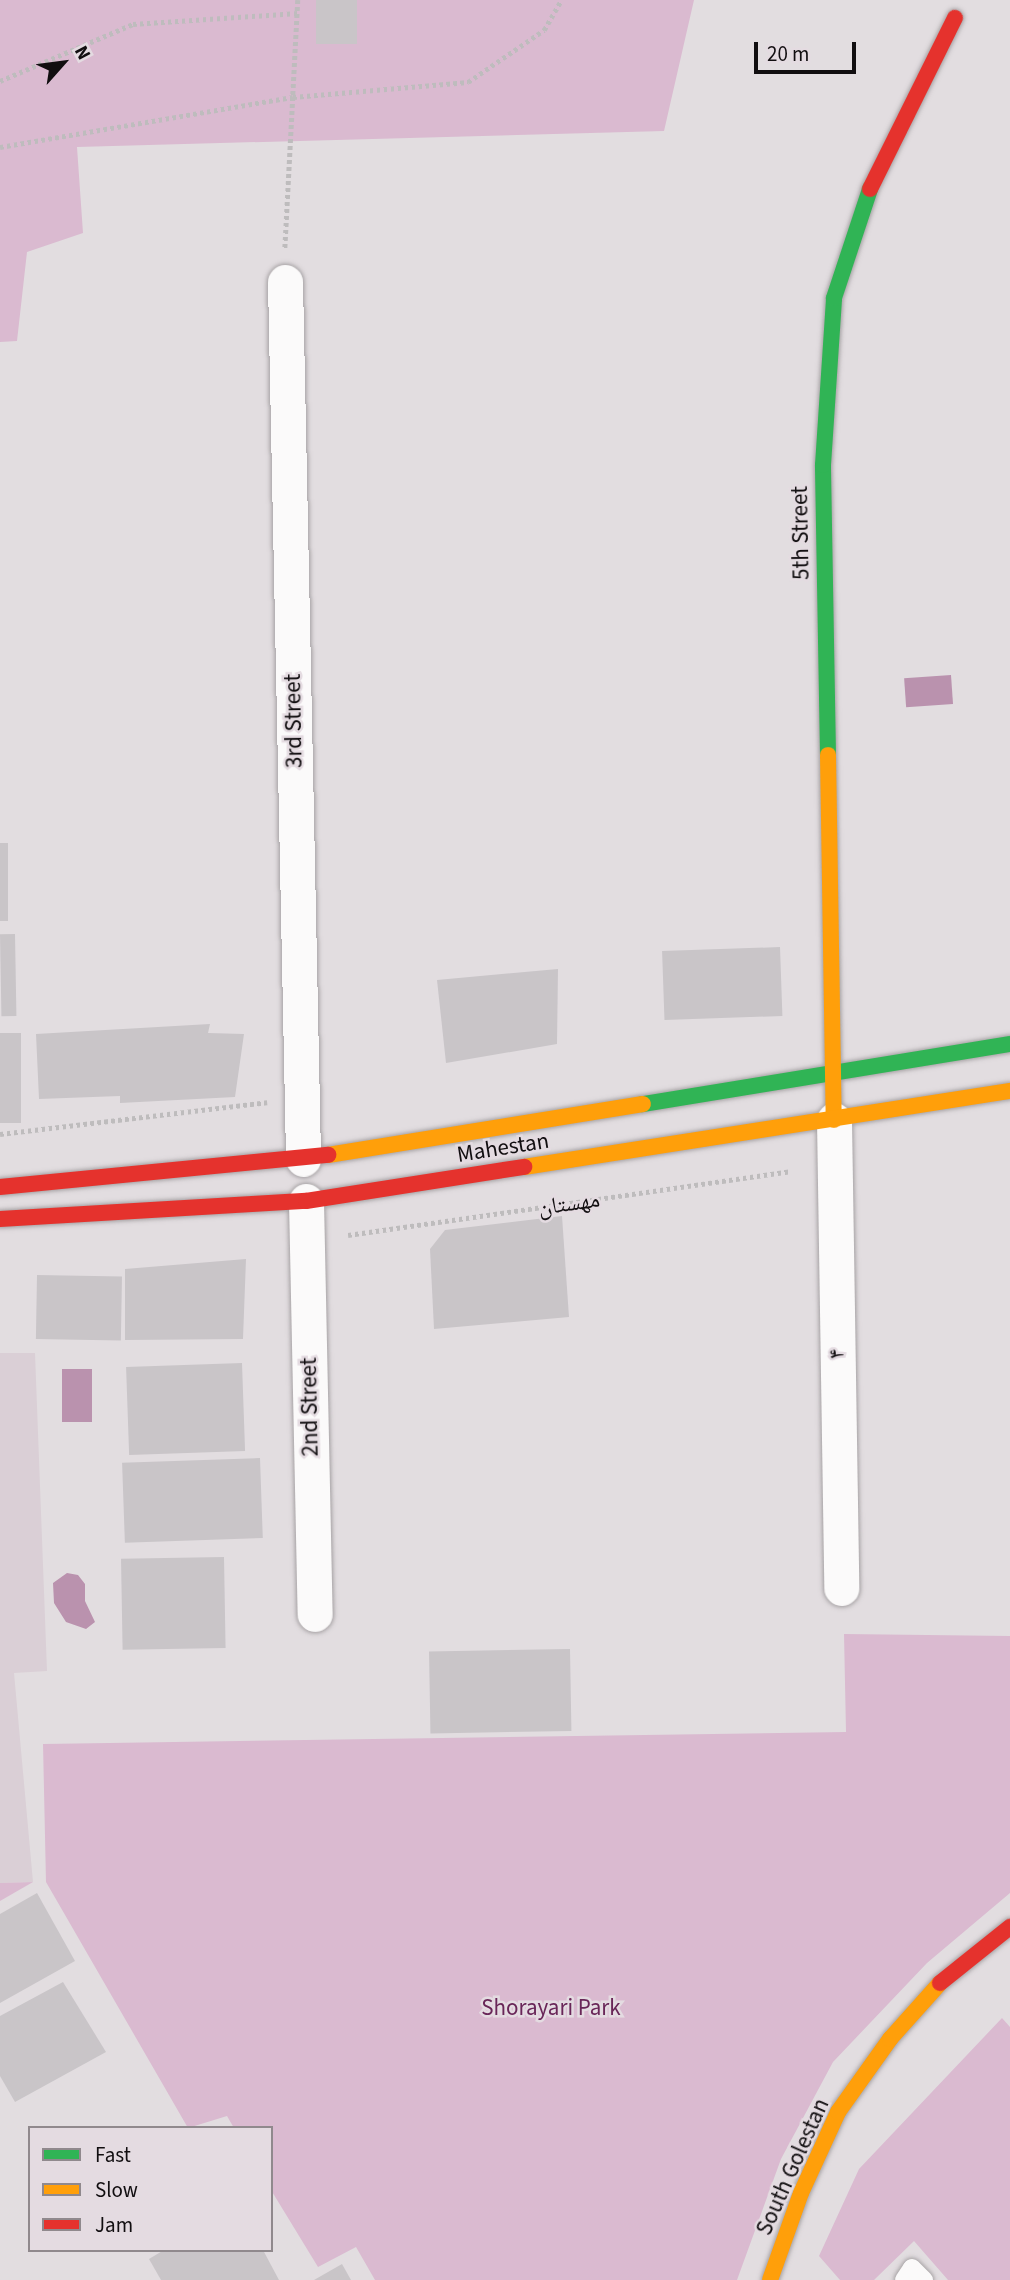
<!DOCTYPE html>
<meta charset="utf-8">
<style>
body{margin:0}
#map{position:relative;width:1010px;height:2280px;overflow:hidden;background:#e2dde0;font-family:"Source Sans 3","Noto Naskh Arabic",sans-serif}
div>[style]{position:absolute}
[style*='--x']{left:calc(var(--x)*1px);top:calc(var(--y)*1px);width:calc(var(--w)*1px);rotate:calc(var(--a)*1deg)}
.built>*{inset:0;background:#dacfd6}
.green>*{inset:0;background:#dabad0}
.water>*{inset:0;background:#ba92ae;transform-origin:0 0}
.building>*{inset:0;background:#c9c5c8;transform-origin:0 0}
.path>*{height:4.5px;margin-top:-2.25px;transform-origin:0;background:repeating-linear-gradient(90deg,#bebcbd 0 3.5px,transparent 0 7px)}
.roads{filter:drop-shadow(0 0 2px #a7a3a5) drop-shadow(0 0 2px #a7a3a5)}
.lane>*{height:18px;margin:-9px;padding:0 9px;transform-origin:9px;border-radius:9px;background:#fbfafa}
.street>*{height:35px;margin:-17.5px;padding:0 17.5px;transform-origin:17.5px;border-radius:17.5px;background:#fbfafa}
.fast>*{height:16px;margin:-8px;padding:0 8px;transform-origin:8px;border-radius:8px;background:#30b455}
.slow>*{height:16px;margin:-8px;padding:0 8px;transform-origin:8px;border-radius:8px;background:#ff9f0a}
.jam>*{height:16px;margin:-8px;padding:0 8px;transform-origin:8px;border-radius:8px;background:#e5322d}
span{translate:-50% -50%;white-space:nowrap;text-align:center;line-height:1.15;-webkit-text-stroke:5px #e4dbe1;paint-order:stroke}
.street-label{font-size:23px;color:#110e10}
.park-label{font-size:23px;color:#692658}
.legend{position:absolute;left:28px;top:2126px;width:245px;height:126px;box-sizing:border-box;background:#e4dbe1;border:2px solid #90898d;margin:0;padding:9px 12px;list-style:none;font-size:21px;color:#110e10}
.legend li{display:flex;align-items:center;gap:14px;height:35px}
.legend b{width:35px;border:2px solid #90898d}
.north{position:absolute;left:28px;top:28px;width:70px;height:70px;-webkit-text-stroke:5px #e4dbe1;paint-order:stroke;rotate:62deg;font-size:19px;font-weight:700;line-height:28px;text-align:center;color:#110e10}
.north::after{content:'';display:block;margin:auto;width:24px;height:32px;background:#110e10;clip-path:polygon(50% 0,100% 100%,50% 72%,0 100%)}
.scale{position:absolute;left:754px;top:42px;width:102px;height:32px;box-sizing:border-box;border:4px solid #110e10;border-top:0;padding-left:9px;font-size:21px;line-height:24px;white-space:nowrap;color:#110e10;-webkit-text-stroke:5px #e4dbe1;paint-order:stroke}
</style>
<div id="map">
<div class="built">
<div style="clip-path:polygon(0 1353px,35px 1353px,47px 1671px,14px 1673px,33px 1882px,0 1883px)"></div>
</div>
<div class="green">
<div style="clip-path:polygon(0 0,694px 0,664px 131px,77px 147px,83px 233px,27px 252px,17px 341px,0 342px)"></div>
<div style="clip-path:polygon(844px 1634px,1010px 1636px,1010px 1893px,927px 1963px,833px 2062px,781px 2159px,737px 2280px,375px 2280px,356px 2247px,318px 2267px,271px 2190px,271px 2128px,234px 2128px,227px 2116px,188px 2128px,46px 1882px,43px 1744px,846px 1732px)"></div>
<div style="clip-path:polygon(33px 1882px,0 1901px,0 1883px)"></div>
<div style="clip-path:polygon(1002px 2018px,1010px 2027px,1010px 2280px,948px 2280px,914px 2241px,874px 2280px,840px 2280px,819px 2256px,859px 2169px)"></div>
</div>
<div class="water">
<div style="left:951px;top:675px;width:29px;height:47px;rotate:86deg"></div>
<div style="left:62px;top:1369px;width:30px;height:53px"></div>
<div style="clip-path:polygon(67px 1573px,78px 1575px,85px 1584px,85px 1601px,95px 1622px,86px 1629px,66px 1622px,54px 1603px,53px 1583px)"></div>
</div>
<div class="building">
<div style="left:316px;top:0;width:41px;height:44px"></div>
<div style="left:0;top:843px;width:8px;height:78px"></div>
<div style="left:15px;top:934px;width:82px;height:15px;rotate:89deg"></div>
<div style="left:780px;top:947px;width:69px;height:118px;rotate:88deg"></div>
<div style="clip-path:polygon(558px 969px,557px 1044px,446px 1063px,437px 980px)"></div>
<div style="clip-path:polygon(210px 1024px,208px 1033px,244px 1034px,235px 1097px,120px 1103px,120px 1096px,39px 1099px,36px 1034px)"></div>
<div style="left:0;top:1033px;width:21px;height:90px"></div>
<div style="clip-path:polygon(562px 1216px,569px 1317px,434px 1329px,430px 1249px,445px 1230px)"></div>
<div style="clip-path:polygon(246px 1259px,243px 1339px,125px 1340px,125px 1269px)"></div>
<div style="left:37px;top:1275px;width:85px;height:64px;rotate:1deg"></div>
<div style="left:242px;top:1363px;width:88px;height:116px;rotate:88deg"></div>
<div style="left:260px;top:1458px;width:80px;height:138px;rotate:88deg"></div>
<div style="left:224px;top:1557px;width:91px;height:103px;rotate:89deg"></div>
<div style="left:570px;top:1649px;width:82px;height:141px;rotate:89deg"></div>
<div style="clip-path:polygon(37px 1893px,75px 1961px,0 2003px,0 1914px)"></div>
<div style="clip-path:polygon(63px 1982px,106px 2052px,15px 2102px,0 2076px,0 2016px)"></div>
<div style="clip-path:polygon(164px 2250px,263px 2250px,279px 2280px,161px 2280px,149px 2259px)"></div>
<div style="clip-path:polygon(342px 2264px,351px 2280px,314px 2280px)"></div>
</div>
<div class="path">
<div style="--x:298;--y:0;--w:97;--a:93"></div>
<div style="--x:293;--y:97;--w:176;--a:-4.9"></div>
<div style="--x:468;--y:82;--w:92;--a:-34.4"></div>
<div style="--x:544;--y:30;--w:34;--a:-60"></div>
<div style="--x:0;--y:81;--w:145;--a:-23.2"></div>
<div style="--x:133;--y:24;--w:165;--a:-3.8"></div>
<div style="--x:0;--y:147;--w:297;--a:-9.7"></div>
<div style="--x:293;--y:97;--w:153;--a:93"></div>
<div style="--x:0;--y:1134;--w:269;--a:-6.8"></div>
<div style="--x:348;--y:1235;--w:447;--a:-8.2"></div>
</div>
<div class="roads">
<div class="lane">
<div style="--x:904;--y:2280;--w:14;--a:-56"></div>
<div style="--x:912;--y:2268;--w:17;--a:45"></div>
</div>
<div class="street">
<div style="--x:285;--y:282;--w:877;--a:88.82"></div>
<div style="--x:834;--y:1120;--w:468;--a:89.1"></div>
<div style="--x:306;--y:1201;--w:413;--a:88.8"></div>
</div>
<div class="fast">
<div style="--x:828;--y:755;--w:290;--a:-91"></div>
<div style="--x:823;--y:465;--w:167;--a:-86.2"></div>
<div style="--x:834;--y:298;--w:115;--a:-71.7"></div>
<div style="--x:643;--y:1104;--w:372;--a:-9.3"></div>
</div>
<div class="slow">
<div style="--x:828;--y:755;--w:365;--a:89.1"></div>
<div style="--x:328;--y:1155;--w:319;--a:-9.2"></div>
<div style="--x:524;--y:1167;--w:492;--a:-8.9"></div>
<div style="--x:770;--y:2280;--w:92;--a:-70.4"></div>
<div style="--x:801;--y:2193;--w:89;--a:-65.4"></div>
<div style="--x:838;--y:2112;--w:90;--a:-54.5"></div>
<div style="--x:890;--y:2039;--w:75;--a:-48.2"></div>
</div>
<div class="jam">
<div style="--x:870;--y:189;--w:191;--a:-63.6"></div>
<div style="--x:0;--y:1187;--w:330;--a:-5.6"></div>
<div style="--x:0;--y:1219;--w:307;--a:-3.4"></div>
<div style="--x:306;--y:1201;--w:221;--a:-8.9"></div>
<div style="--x:940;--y:1983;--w:90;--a:-38.7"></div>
</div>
</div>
<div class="street-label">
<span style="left:801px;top:533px;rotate:-91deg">5th Street</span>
<span style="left:294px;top:721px;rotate:-91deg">3rd Street</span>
<span style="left:503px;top:1148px;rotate:-9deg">Mahestan</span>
<span style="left:569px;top:1204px;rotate:-8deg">مهستان</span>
<span style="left:837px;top:1354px;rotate:-91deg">۴</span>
<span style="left:310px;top:1407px;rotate:-91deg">2nd Street</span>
<span style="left:793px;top:2167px;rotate:-66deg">South Golestan</span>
</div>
<div class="park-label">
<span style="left:551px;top:2008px">Shorayari Park</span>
</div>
<ul class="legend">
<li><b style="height:9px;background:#30b455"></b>Fast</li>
<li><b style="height:9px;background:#ff9f0a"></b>Slow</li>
<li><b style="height:9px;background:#e5322d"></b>Jam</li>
</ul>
<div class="north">N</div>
<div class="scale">20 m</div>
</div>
